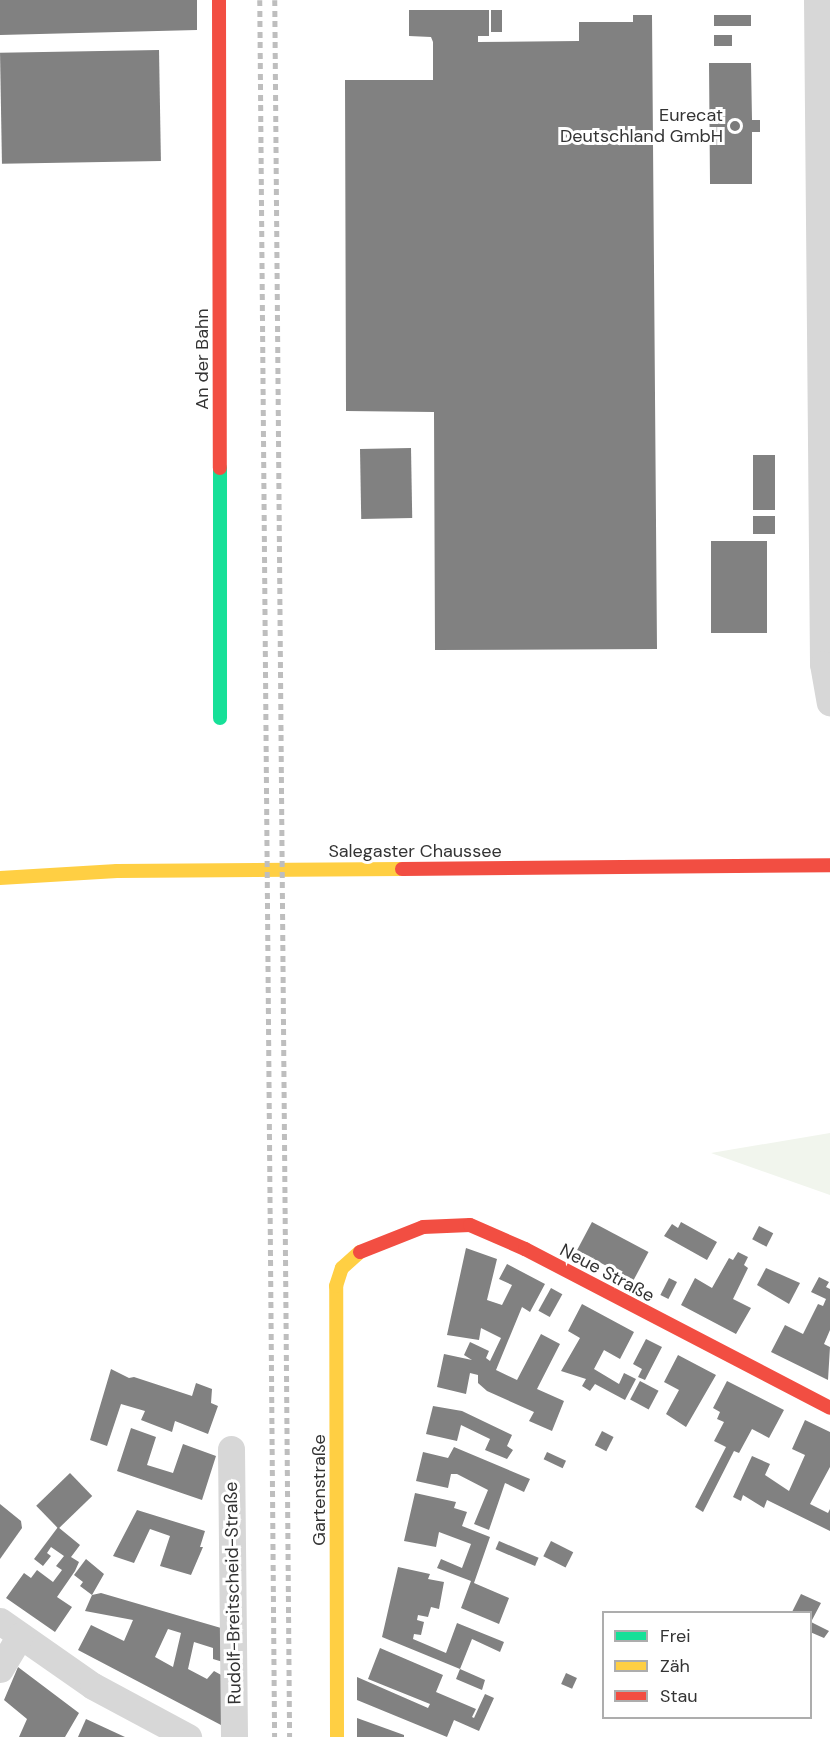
<!DOCTYPE html>
<meta charset="utf-8">
<style>
body{margin:0}
#map{position:relative;width:830px;height:1737px;overflow:hidden;background:#fff;font-family:"DM Sans",sans-serif}
div>[style]{position:absolute}
[style*='--x']{left:calc(var(--x)*1px);top:calc(var(--y)*1px);width:calc(var(--w)*1px);rotate:calc(var(--a)*1deg)}
.green>*{inset:0;background:#f1f5ed}
.building>*{inset:0;background:#818181;transform-origin:0 0}
.street>*{height:27px;margin:-13.5px;padding:0 13.5px;transform-origin:13.5px;border-radius:13.5px;background:#d7d7d7}
.fast>*{height:14px;margin:-7px;padding:0 7px;transform-origin:7px;border-radius:7px;background:#16e098}
.slow>*{height:14px;margin:-7px;padding:0 7px;transform-origin:7px;border-radius:7px;background:#ffcf43}
.jam>*{height:14px;margin:-7px;padding:0 7px;transform-origin:7px;border-radius:7px;background:#f24e42}
.rail>*{height:4.5px;margin-top:-2.25px;transform-origin:0;background:repeating-linear-gradient(90deg,#bebebe 0 6px,transparent 0 10.5px)}
.dots>*{width:16px;height:16px;translate:-50% -50%;box-sizing:border-box;border:3px solid #fff;border-radius:50%}
span{translate:-50% -50%;white-space:nowrap;text-align:center;line-height:1.15;-webkit-text-stroke:6px #fff;paint-order:stroke}
.poi-label{font-size:18px;color:#333}
.right{translate:-100% -50%;text-align:right}
.street-label{font-size:18px;color:#333}
.legend{position:absolute;left:602px;top:1611px;width:210px;height:108px;box-sizing:border-box;background:#fff;border:2px solid #adadad;margin:0;padding:8px 10px;list-style:none;font-size:18px;color:#333}
.legend li{display:flex;align-items:center;gap:12px;height:30px}
.legend b{width:30px;border:2px solid #adadad}
</style>
<div id="map">
<div class="green">
<div style="clip-path:polygon(830px 1133px,830px 1195px,711px 1153px)"></div>
</div>
<div class="building">
<div style="clip-path:polygon(0 0,197px 0,197px 30px,0 35px)"></div>
<div style="clip-path:polygon(409px 10px,489px 10px,489px 36px,478px 36px,478px 42px,579px 41px,579px 22px,633px 22px,633px 15px,652px 15px,657px 649px,435px 650px,434px 412px,346px 411px,345px 80px,433px 80px,433px 42px,431px 37px,409px 36px)"></div>
<div style="left:491px;top:10px;width:11px;height:22px"></div>
<div style="left:714px;top:15px;width:37px;height:11px"></div>
<div style="left:714px;top:35px;width:18px;height:11px"></div>
<div style="left:159px;top:50px;width:111px;height:159px;rotate:89deg"></div>
<div style="clip-path:polygon(709px 63px,751px 63px,752px 120px,760px 120px,760px 132px,752px 132px,752px 184px,710px 184px)"></div>
<div style="left:411px;top:448px;width:70px;height:51px;rotate:89deg"></div>
<div style="left:775px;top:455px;width:55px;height:22px;rotate:90deg"></div>
<div style="left:753px;top:516px;width:22px;height:18px"></div>
<div style="left:711px;top:541px;width:56px;height:92px"></div>
<div style="left:592px;top:1222px;width:64px;height:32px;rotate:28deg"></div>
<div style="clip-path:polygon(681px 1222px,717px 1242px,707px 1260px,664px 1236px,672px 1224px,678px 1228px)"></div>
<div style="left:759px;top:1226px;width:16px;height:15px;rotate:27deg"></div>
<div style="clip-path:polygon(466px 1248px,497px 1259px,487px 1300px,502px 1305px,512px 1285px,499px 1279px,507px 1264px,545px 1284px,530px 1312px,522px 1307px,496px 1370px,517px 1380px,541px 1334px,560px 1344px,537px 1389px,564px 1401px,552px 1431px,529px 1421px,534px 1412px,487px 1391px,478px 1383px,478px 1375px,470px 1373px,466px 1394px,437px 1387px,444px 1354px,472px 1360px,464px 1355px,470px 1342px,489px 1351px,486px 1358px,490px 1361px,501px 1338px,481px 1328px,479px 1340px,447px 1335px)"></div>
<div style="clip-path:polygon(738px 1252px,748px 1257px,744px 1265px,748px 1268px,733px 1299px,751px 1308px,736px 1334px,681px 1305px,695px 1278px,712px 1288px,729px 1258px,733px 1260px)"></div>
<div style="clip-path:polygon(766px 1268px,800px 1283px,789px 1304px,757px 1285px)"></div>
<div style="clip-path:polygon(819px 1277px,829px 1282px,826px 1287px,830px 1289px,830px 1330px,824px 1344px,830px 1347px,828px 1380px,771px 1352px,785px 1325px,803px 1334px,818px 1304px,823px 1306px,826px 1299px,811px 1292px)"></div>
<div style="left:669px;top:1278px;width:9px;height:19px;rotate:27deg"></div>
<div style="left:551px;top:1288px;width:13px;height:26px;rotate:29deg"></div>
<div style="clip-path:polygon(582px 1304px,634px 1332px,620px 1359px,604px 1350px,594px 1369px,619px 1384px,624px 1373px,636px 1379px,625px 1400px,595px 1384px,590px 1391px,582px 1386px,586px 1379px,561px 1371px,580px 1338px,568px 1331px)"></div>
<div style="clip-path:polygon(646px 1339px,662px 1347px,645px 1380px,638px 1377px,642px 1369px,633px 1364px)"></div>
<div style="clip-path:polygon(678px 1355px,716px 1375px,686px 1427px,666px 1414px,679px 1390px,664px 1382px)"></div>
<div style="clip-path:polygon(111px 1369px,129px 1378px,134px 1377px,192px 1396px,196px 1383px,212px 1389px,211px 1403px,218px 1406px,208px 1434px,175px 1421px,172px 1432px,141px 1420px,145px 1411px,121px 1404px,107px 1446px,90px 1440px)"></div>
<div style="left:640px;top:1381px;width:21px;height:21px;rotate:28deg"></div>
<div style="clip-path:polygon(727px 1381px,784px 1410px,769px 1438px,752px 1429px,739px 1453px,734px 1451px,703px 1512px,695px 1507px,726px 1447px,714px 1441px,724px 1422px,717px 1419px,720px 1412px,713px 1408px)"></div>
<div style="clip-path:polygon(433px 1406px,462px 1411px,512px 1435px,507px 1446px,513px 1450px,507px 1459px,485px 1450px,490px 1439px,461px 1425px,457px 1441px,426px 1434px)"></div>
<div style="clip-path:polygon(805px 1420px,830px 1432px,830px 1467px,810px 1504px,828px 1513px,830px 1509px,830px 1531px,767px 1500px,764px 1508px,743px 1495px,741px 1501px,733px 1497px,752px 1456px,770px 1464px,765px 1475px,789px 1491px,805px 1455px,792px 1449px)"></div>
<div style="clip-path:polygon(131px 1428px,156px 1437px,147px 1465px,173px 1473px,183px 1444px,216px 1456px,202px 1500px,117px 1471px)"></div>
<div style="left:602px;top:1431px;width:13px;height:16px;rotate:27deg"></div>
<div style="clip-path:polygon(454px 1447px,530px 1479px,524px 1492px,505px 1483px,489px 1530px,474px 1524px,488px 1490px,457px 1474px,451px 1474px,448px 1488px,416px 1481px,423px 1452px,448px 1458px)"></div>
<div style="left:547px;top:1452px;width:21px;height:8px;rotate:25deg"></div>
<div style="left:70px;top:1473px;width:32px;height:47px;rotate:46deg"></div>
<div style="clip-path:polygon(415px 1493px,456px 1502px,454px 1508px,467px 1512px,462px 1526px,490px 1537px,474px 1583px,509px 1598px,499px 1624px,461px 1608px,471px 1581px,437px 1568px,441px 1559px,462px 1568px,471px 1544px,439px 1532px,436px 1547px,404px 1541px)"></div>
<div style="clip-path:polygon(0 1504px,21px 1521px,22px 1528px,0 1559px)"></div>
<div style="clip-path:polygon(137px 1510px,205px 1531px,200px 1547px,203px 1547px,191px 1575px,160px 1566px,170px 1536px,150px 1529px,134px 1563px,113px 1556px)"></div>
<div style="clip-path:polygon(58px 1527px,80px 1545px,71px 1557px,79px 1562px,75px 1571px,57px 1597px,72px 1607px,55px 1632px,6px 1598px,24px 1573px,31px 1578px,37px 1570px,53px 1582px,62px 1570px,56px 1566px,64px 1556px,51px 1547px,47px 1553px,51px 1556px,43px 1566px,34px 1559px)"></div>
<div style="left:499px;top:1541px;width:43px;height:9px;rotate:23deg"></div>
<div style="left:551px;top:1541px;width:25px;height:17px;rotate:27deg"></div>
<div style="clip-path:polygon(86px 1559px,104px 1574px,92px 1595px,80px 1586px,83px 1582px,74px 1575px)"></div>
<div style="clip-path:polygon(398px 1567px,430px 1574px,428px 1579px,444px 1582px,439px 1609px,431px 1607px,428px 1617px,418px 1615px,417px 1620px,424px 1622px,421px 1635px,414px 1634px,413px 1639px,446px 1653px,457px 1623px,504px 1642px,500px 1652px,472px 1639px,460px 1669px,485px 1680px,482px 1690px,456px 1679px,460px 1669px,382px 1637px)"></div>
<div style="clip-path:polygon(evenodd,101px 1593px,221px 1628px,223px 1662px,213px 1659px,213px 1648px,194px 1642px,188px 1669px,207px 1679px,214px 1671px,223px 1676px,221px 1725px,78px 1650px,91px 1625px,124px 1641px,133px 1620px,85px 1611px,92px 1595px,101px 1593px,168px 1629px,181px 1633px,173px 1667px,155px 1657px,168px 1629px)"></div>
<div style="clip-path:polygon(801px 1594px,821px 1603px,811px 1622px,829px 1631px,824px 1638px,810px 1632px,810px 1612px,792px 1612px)"></div>
<div style="clip-path:polygon(380px 1648px,443px 1675px,436px 1692px,476px 1709px,472px 1717px,474px 1718px,485px 1694px,494px 1698px,479px 1731px,454px 1720px,447px 1737px,357px 1700px,357px 1677px,428px 1708px,430px 1704px,368px 1679px)"></div>
<div style="clip-path:polygon(18px 1667px,79px 1713px,65px 1737px,19px 1737px,27px 1719px,4px 1700px)"></div>
<div style="left:566px;top:1673px;width:12px;height:12px;rotate:24deg"></div>
<div style="clip-path:polygon(357px 1718px,404px 1735px,404px 1737px,357px 1737px)"></div>
<div style="clip-path:polygon(86px 1719px,125px 1737px,78px 1737px)"></div>
</div>
<div class="street">
<div style="--x:817;--y:0;--w:664;--a:89.48"></div>
<div style="--x:823;--y:664;--w:39;--a:80"></div>
<div style="--x:231;--y:1449;--w:288;--a:89.4"></div>
<div style="--x:0;--y:1621;--w:113;--a:35"></div>
<div style="--x:93;--y:1686;--w:108;--a:28.2"></div>
<div style="--x:0;--y:1669;--w:39;--a:-59"></div>
</div>
<div class="fast">
<div style="--x:220;--y:468;--w:250;--a:90"></div>
</div>
<div class="slow">
<div style="--x:0;--y:878;--w:117;--a:-3.4"></div>
<div style="--x:117;--y:871;--w:285;--a:-0.4"></div>
<div style="--x:337;--y:1737;--w:451;--a:-90.1"></div>
<div style="--x:336;--y:1286;--w:19;--a:-72"></div>
<div style="--x:342;--y:1268;--w:24;--a:-42"></div>
</div>
<div class="jam">
<div style="--x:219;--y:0;--w:468;--a:89.9"></div>
<div style="--x:402;--y:869;--w:428;--a:-0.5"></div>
<div style="--x:360;--y:1252;--w:68;--a:-21.6"></div>
<div style="--x:423;--y:1227;--w:47;--a:-2.4"></div>
<div style="--x:470;--y:1225;--w:60;--a:23.6"></div>
<div style="--x:525;--y:1249;--w:344;--a:27.5"></div>
</div>
<div class="rail">
<div style="--x:260;--y:0;--w:1737;--a:89.51"></div>
<div style="--x:275;--y:0;--w:1737;--a:89.51"></div>
</div>
<div class="dots">
<div style="left:735px;top:126px;background:#7a7a7a"></div>
</div>
<div class="poi-label">
<span class="right" style="left:723px;top:126px">Eurecat<br>Deutschland GmbH</span>
</div>
<div class="street-label">
<span style="left:202px;top:359px;rotate:-90deg">An der Bahn</span>
<span style="left:415px;top:851px">Salegaster Chaussee</span>
<span style="left:607px;top:1273px;rotate:28deg">Neue Straße</span>
<span style="left:319px;top:1490px;rotate:-90deg">Gartenstraße</span>
<span style="left:233px;top:1593px;rotate:-91deg">Rudolf-Breitscheid-Straße</span>
</div>
<ul class="legend">
<li><b style="height:8px;background:#16e098"></b>Frei</li>
<li><b style="height:8px;background:#ffcf43"></b>Zäh</li>
<li><b style="height:8px;background:#f24e42"></b>Stau</li>
</ul>
</div>
